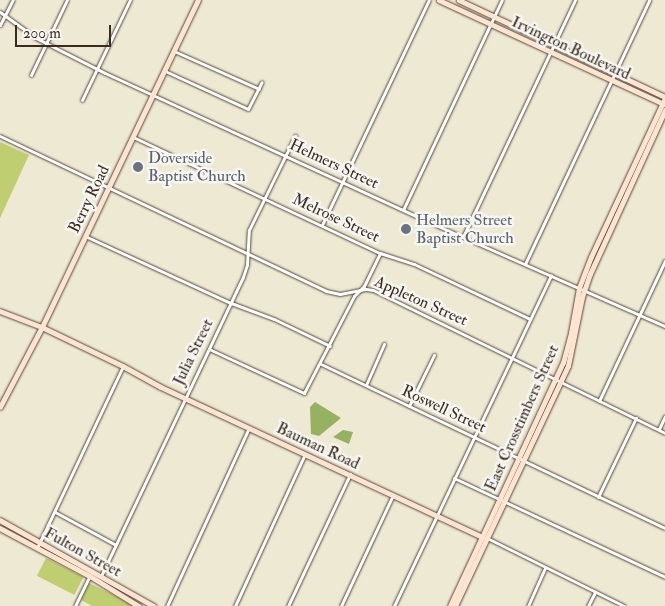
<!DOCTYPE html>
<style>
body{margin:0}
#map{position:relative;width:665px;height:606px;overflow:hidden;background:#eee9d3;font-family:"IM FELL Double Pica",serif}
div>[style]{position:absolute}
[style*='--x']{left:calc(var(--x)*1px);top:calc(var(--y)*1px);width:calc(var(--w)*1px);rotate:calc(var(--a)*1deg)}
.green>*{inset:0;background:#bece70;transform-origin:0 0}
.forest>*{inset:0;background:#96b162}
.roads{filter:drop-shadow(0 0 1px #564739) drop-shadow(0 0 1px #564739)}
.street>*{height:3px;margin:-1.5px;padding:0 1.5px;transform-origin:1.5px;border-radius:1.5px;background:#fff}
.secondary>*{height:4.5px;margin:-2.25px;padding:0 2.25px;transform-origin:2.25px;border-radius:2.25px;background:#fde4d1}
.dots>*{width:14px;height:14px;translate:-50% -50%;box-sizing:border-box;border:2px solid #f6f6f2;border-radius:50%}
span{translate:-50% -50%;white-space:nowrap;text-align:center;line-height:1.15;-webkit-text-stroke:5px #f6f6f2;paint-order:stroke}
.street-label{font-size:16px;color:#3b2a1e}
.worship-label{font-size:16px;color:#5b616d}
.left{translate:0 -50%;text-align:left}
.scale{position:absolute;left:15px;top:25px;width:96px;height:22px;box-sizing:border-box;border:2px solid #3b2a1e;border-top:0;padding-left:6px;font-size:15px;line-height:18px;white-space:nowrap;color:#3b2a1e;-webkit-text-stroke:4px #f6f6f2;paint-order:stroke}
</style>
<div id="map">
<div class="green">
<div style="clip-path:polygon(0 142px,29px 155px,0 218px)"></div>
<div style="left:46px;top:558px;width:42px;height:20px;rotate:27deg"></div>
<div style="clip-path:polygon(89px 583px,118px 597px,132px 606px,92px 606px,81px 600px)"></div>
</div>
<div class="forest">
<div style="clip-path:polygon(315px 402px,341px 418px,319px 436px,311px 434px,310px 407px)"></div>
<div style="clip-path:polygon(343px 430px,353px 432px,349px 444px,333px 437px)"></div>
</div>
<div class="roads">
<div class="street">
<div style="--x:0;--y:12;--w:44;--a:35.8"></div>
<div style="--x:36;--y:38;--w:77;--a:26.9"></div>
<div style="--x:105;--y:73;--w:349;--a:24.7"></div>
<div style="--x:422;--y:219;--w:266;--a:23.8"></div>
<div style="--x:0;--y:25;--w:28;--a:-63"></div>
<div style="--x:174;--y:51;--w:93;--a:24.1"></div>
<div style="--x:165;--y:71;--w:91;--a:24.6"></div>
<div style="--x:248;--y:109;--w:30;--a:-63"></div>
<div style="--x:31;--y:75;--w:83;--a:-64.4"></div>
<div style="--x:82;--y:100;--w:111;--a:-64.4"></div>
<div style="--x:0;--y:136;--w:361;--a:25.4"></div>
<div style="--x:326;--y:291;--w:14;--a:12"></div>
<div style="--x:340;--y:294;--w:26;--a:-11"></div>
<div style="--x:366;--y:289;--w:7;--a:8"></div>
<div style="--x:373;--y:290;--w:325;--a:26.1"></div>
<div style="--x:133;--y:137;--w:273;--a:25.2"></div>
<div style="--x:380;--y:253;--w:36;--a:18"></div>
<div style="--x:414;--y:264;--w:128;--a:25.4"></div>
<div style="--x:403;--y:210;--w:232;--a:-64.8"></div>
<div style="--x:322;--y:225;--w:249;--a:-64.6"></div>
<div style="--x:85;--y:236;--w:161;--a:24.7"></div>
<div style="--x:231;--y:303;--w:46;--a:20.4"></div>
<div style="--x:274;--y:319;--w:62;--a:25.7"></div>
<div style="--x:463;--y:237;--w:262;--a:-64.7"></div>
<div style="--x:525;--y:264;--w:292;--a:-64.8"></div>
<div style="--x:209;--y:349;--w:105;--a:24.9"></div>
<div style="--x:304;--y:393;--w:109;--a:-62.7"></div>
<div style="--x:354;--y:296;--w:14;--a:-45"></div>
<div style="--x:364;--y:286;--w:37;--a:-64"></div>
<div style="--x:321;--y:364;--w:381;--a:25.5"></div>
<div style="--x:366;--y:385;--w:45;--a:-66.3"></div>
<div style="--x:599;--y:401;--w:155;--a:-64.8"></div>
<div style="--x:409;--y:406;--w:57;--a:-63.9"></div>
<div style="--x:659;--y:429;--w:14;--a:-65"></div>
<div style="--x:454;--y:478;--w:233;--a:25.1"></div>
<div style="--x:598;--y:497;--w:88;--a:-64.3"></div>
<div style="--x:55;--y:512;--w:69;--a:28.4"></div>
<div style="--x:487;--y:538;--w:153;--a:26.4"></div>
<div style="--x:37;--y:548;--w:201;--a:-64.7"></div>
<div style="--x:101;--y:576;--w:331;--a:-64.6"></div>
<div style="--x:243;--y:277;--w:13;--a:-72"></div>
<div style="--x:247;--y:265;--w:35;--a:-87"></div>
<div style="--x:249;--y:230;--w:105;--a:-63.9"></div>
<div style="--x:75;--y:606;--w:34;--a:-64"></div>
<div style="--x:167;--y:606;--w:196;--a:-65.3"></div>
<div style="--x:235;--y:606;--w:167;--a:-65.3"></div>
<div style="--x:288;--y:606;--w:146;--a:-64.8"></div>
<div style="--x:341;--y:606;--w:123;--a:-64.9"></div>
<div style="--x:394;--y:606;--w:366;--a:-64.6"></div>
<div style="--x:528;--y:606;--w:42;--a:-65.9"></div>
<div style="--x:588;--y:606;--w:16;--a:-63"></div>
</div>
<div class="secondary">
<div style="--x:439;--y:0;--w:248;--a:24.8"></div>
<div style="--x:459;--y:0;--w:228;--a:25.2"></div>
<div style="--x:0;--y:311;--w:45;--a:20.9"></div>
<div style="--x:42;--y:327;--w:90;--a:25.7"></div>
<div style="--x:123;--y:366;--w:43;--a:28.9"></div>
<div style="--x:161;--y:387;--w:355;--a:25"></div>
<div style="--x:0;--y:407;--w:90;--a:-62.3"></div>
<div style="--x:42;--y:327;--w:362;--a:-64.5"></div>
<div style="--x:0;--y:520;--w:176;--a:29.2"></div>
<div style="--x:0;--y:528;--w:102;--a:28.1"></div>
<div style="--x:90;--y:576;--w:57;--a:31.5"></div>
<div style="--x:450;--y:606;--w:268;--a:-65.1"></div>
<div style="--x:563;--y:363;--w:31;--a:-75"></div>
<div style="--x:571;--y:333;--w:46;--a:-79.9"></div>
<div style="--x:579;--y:288;--w:33;--a:-69"></div>
<div style="--x:591;--y:257;--w:175;--a:-65"></div>
<div style="--x:455;--y:606;--w:265;--a:-64.8"></div>
<div style="--x:568;--y:366;--w:70;--a:-78.5"></div>
<div style="--x:582;--y:297;--w:24;--a:-71"></div>
<div style="--x:590;--y:274;--w:180;--a:-65.4"></div>
</div>
</div>
<div class="dots">
<div style="left:138px;top:167px;background:#6b7280"></div>
<div style="left:406px;top:229px;background:#6b7280"></div>
</div>
<div class="street-label">
<span style="left:571px;top:48px;rotate:25deg">Irvington Boulevard</span>
<span style="left:334px;top:164px;rotate:25deg">Helmers Street</span>
<span style="left:89px;top:199px;rotate:-64deg">Berry Road</span>
<span style="left:336px;top:218px;rotate:25deg">Melrose Street</span>
<span style="left:421px;top:301px;rotate:24deg">Appleton Street</span>
<span style="left:193px;top:352px;rotate:-64deg">Julia Street</span>
<span style="left:444px;top:409px;rotate:25deg">Roswell Street</span>
<span style="left:522px;top:418px;rotate:-66deg">East Crosstimbers Street</span>
<span style="left:318px;top:446px;rotate:25deg">Bauman Road</span>
<span style="left:83px;top:552px;rotate:29deg">Fulton Street</span>
</div>
<div class="worship-label">
<span class="left" style="left:148px;top:167px">Doverside<br>Baptist Church</span>
<span class="left" style="left:416px;top:229px">Helmers Street<br>Baptist Church</span>
</div>
<div class="scale">200 m</div>
</div>
